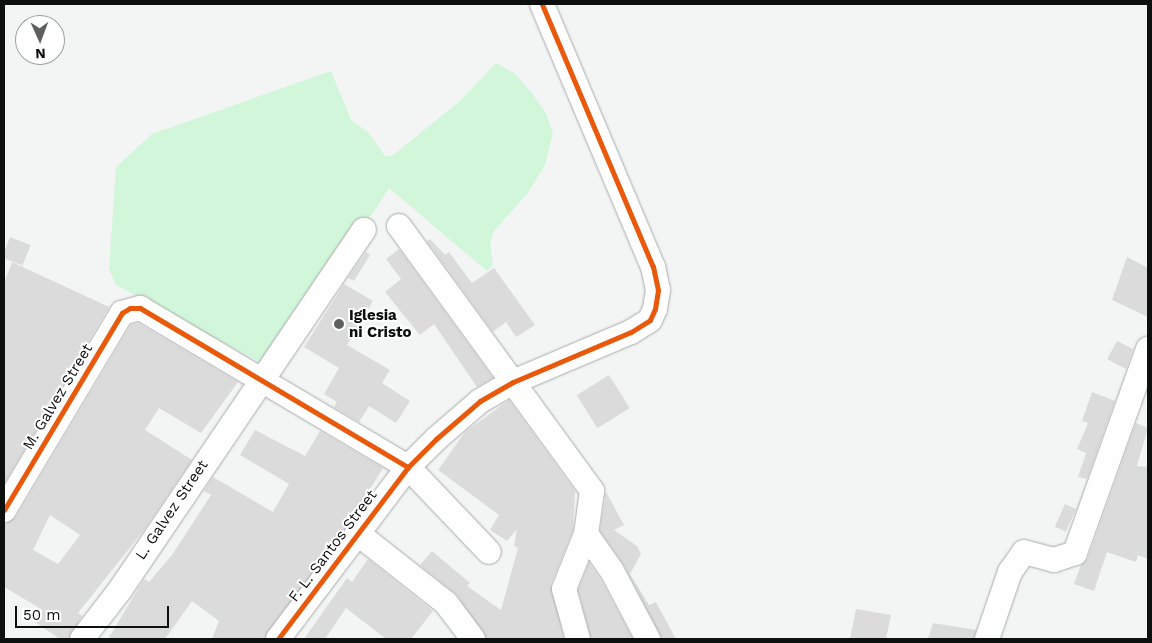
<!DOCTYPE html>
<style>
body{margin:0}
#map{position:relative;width:1152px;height:643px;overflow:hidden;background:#f3f5f4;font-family:"Work Sans",sans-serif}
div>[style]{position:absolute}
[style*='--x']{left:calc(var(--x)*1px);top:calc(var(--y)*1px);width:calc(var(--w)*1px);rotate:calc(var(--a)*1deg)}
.green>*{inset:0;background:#d1f6da}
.building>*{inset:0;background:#dbdbdc;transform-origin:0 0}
.roads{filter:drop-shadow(0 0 1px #a9aaa9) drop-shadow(0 0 1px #a9aaa9)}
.minor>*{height:24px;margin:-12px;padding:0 12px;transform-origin:12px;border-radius:12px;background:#fdfefd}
.cycleway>*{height:5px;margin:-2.5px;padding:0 2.5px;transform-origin:2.5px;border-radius:2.5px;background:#e8590c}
.dots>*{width:14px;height:14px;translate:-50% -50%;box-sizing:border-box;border:2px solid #fff;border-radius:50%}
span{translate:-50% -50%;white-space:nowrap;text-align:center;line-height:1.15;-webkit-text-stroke:4px #fff;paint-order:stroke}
.poi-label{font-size:15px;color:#0d0f0e;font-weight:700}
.left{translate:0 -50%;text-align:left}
.street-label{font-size:15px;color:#0d0f0e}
.frame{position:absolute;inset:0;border:5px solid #0d0f0e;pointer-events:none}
.north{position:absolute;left:15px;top:15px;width:50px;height:50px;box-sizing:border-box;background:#fff;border:1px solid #9e9f9f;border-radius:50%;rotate:178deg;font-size:14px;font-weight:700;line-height:20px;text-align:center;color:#0d0f0e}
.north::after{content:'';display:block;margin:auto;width:18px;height:22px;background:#5e605e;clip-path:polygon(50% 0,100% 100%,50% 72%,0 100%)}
.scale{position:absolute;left:15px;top:606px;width:154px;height:22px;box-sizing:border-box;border:2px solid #0d0f0e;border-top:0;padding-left:6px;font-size:15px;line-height:18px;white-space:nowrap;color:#0d0f0e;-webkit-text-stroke:4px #fff;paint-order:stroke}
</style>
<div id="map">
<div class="green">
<div style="clip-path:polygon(496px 63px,514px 73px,531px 92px,546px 113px,553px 133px,545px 165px,527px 194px,494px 231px,490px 243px,493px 265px,487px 271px,389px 188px,271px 368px,116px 285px,109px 269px,116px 167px,152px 134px,331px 71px,351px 120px,368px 132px,385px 156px,392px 156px,460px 101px)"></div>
</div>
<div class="building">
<div style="left:10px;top:237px;width:22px;height:22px;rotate:21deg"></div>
<div style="clip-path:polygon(430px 239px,445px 255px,449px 252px,472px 283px,494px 268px,535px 325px,516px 337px,506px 322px,493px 332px,427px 241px)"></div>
<div style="clip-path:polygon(399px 249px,493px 378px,477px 387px,434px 324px,420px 335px,385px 292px,401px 279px,386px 259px)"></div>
<div style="clip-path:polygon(366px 252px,370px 255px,354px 281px,348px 278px)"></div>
<div style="clip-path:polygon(1127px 257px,1148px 268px,1148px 317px,1112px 300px)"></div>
<div style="clip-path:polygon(12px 262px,109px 307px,4px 484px,4px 283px)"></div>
<div style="clip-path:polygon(344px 284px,373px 301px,347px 345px,390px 370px,382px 383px,410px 401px,396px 423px,369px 406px,359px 422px,334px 407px,337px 402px,324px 394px,339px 368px,304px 347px)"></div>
<div style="clip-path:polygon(evenodd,138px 323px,238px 382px,201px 433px,159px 408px,145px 430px,192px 460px,144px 530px,78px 613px,82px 616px,69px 639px,60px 639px,35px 622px,43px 610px,4px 587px,4px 524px,16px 517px,131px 325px,138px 323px,50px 515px,80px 535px,58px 564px,33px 550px,50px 515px)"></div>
<div style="clip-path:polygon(1117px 341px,1133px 349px,1126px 369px,1107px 359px)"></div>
<div style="left:609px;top:375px;width:39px;height:38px;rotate:58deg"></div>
<div style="clip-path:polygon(1092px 392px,1115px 401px,1087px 479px,1078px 477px,1086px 453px,1077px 449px,1088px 423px,1082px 421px)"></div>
<div style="clip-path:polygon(509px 400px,575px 491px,573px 530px,551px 584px,564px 639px,486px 639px,457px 595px,420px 565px,432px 551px,470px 583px,467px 586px,501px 610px,518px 548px,514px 546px,517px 529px,507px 541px,490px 530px,499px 515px,438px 470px,465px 432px)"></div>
<div style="clip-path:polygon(1136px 423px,1148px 428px,1137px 466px,1148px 467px,1148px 559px,1138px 555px,1136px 562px,1107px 552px,1094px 591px,1074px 584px,1081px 565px,1088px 558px)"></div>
<div style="clip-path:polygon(255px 430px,305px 456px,320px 431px,383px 468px,350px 522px,264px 639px,212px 639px,219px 621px,192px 601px,165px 639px,108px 639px,144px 579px,149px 582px,172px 555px,211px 495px,204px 491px,213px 477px,273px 512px,289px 484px,240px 455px)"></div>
<div style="clip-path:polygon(606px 492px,624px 525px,614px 530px,637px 546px,641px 554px,630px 574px,649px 605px,656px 602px,676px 639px,662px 639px,624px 565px,600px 531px)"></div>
<div style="left:1065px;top:504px;width:12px;height:25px;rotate:24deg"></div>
<div style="clip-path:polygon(368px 559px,433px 611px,411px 639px,386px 639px,346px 608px,325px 639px,304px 639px,347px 578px,352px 582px)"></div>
<div style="clip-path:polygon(589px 563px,600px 578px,633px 639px,591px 639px,578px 590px)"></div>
<div style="clip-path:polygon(856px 609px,891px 615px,886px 639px,850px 639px)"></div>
<div style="clip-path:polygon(933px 623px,976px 630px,974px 639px,928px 639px)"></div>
</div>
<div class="roads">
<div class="minor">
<div style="--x:399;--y:226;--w:328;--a:53.9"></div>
<div style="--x:592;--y:491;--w:43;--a:97.9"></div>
<div style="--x:586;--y:534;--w:59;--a:111.8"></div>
<div style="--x:564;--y:589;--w:52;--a:74.4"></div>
<div style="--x:4;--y:510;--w:230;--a:-59.1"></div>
<div style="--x:122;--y:313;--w:19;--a:-16"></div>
<div style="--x:140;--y:308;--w:312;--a:30.7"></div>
<div style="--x:408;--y:467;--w:117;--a:46.4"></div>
<div style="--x:357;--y:533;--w:113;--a:38.2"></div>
<div style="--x:446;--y:603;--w:45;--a:53.1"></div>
<div style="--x:586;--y:534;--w:45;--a:54.9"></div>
<div style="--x:612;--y:571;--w:77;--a:62.1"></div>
<div style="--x:82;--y:639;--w:62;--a:-52.2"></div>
<div style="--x:120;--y:590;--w:435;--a:-55.9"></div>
<div style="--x:278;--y:639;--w:216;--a:-52.9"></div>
<div style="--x:408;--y:467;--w:40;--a:-45"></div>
<div style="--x:436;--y:439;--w:58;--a:-40.8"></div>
<div style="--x:480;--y:401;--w:38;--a:-30"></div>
<div style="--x:513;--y:382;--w:128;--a:-23"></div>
<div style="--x:631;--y:332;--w:22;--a:-32"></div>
<div style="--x:650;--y:320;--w:12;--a:-66"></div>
<div style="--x:655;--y:309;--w:19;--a:-81"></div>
<div style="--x:658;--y:290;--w:24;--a:-102"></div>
<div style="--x:653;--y:267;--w:285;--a:-112.9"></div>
<div style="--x:987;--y:639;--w:71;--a:-71.1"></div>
<div style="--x:1010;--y:572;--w:24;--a:-55"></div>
<div style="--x:1024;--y:552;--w:31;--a:15"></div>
<div style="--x:1054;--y:560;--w:22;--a:-18"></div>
<div style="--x:1075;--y:553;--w:217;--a:-70.3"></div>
</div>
</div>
<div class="cycleway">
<div style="--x:4;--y:510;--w:230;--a:-59.1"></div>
<div style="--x:122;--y:313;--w:9;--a:-32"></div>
<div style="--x:130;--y:308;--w:10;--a:0"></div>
<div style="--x:140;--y:308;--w:312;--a:30.7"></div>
<div style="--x:278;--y:639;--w:216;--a:-52.9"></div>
<div style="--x:408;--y:467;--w:40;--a:-45"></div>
<div style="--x:436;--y:439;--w:58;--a:-40.8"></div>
<div style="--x:480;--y:401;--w:38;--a:-30"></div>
<div style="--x:513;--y:382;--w:128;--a:-23"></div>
<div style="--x:631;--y:332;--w:22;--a:-32"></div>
<div style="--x:650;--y:320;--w:12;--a:-66"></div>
<div style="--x:655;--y:309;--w:19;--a:-81"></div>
<div style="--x:658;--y:290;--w:24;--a:-102"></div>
<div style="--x:653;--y:267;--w:285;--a:-112.9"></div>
</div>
<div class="dots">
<div style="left:339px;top:324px;background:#5e605e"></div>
</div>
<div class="poi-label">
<span class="left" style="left:349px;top:324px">Iglesia<br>ni Cristo</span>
</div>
<div class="street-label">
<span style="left:58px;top:397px;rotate:-59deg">M. Galvez Street</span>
<span style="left:172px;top:510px;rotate:-56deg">L. Galvez Street</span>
<span style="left:333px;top:546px;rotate:-53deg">F. L. Santos Street</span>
</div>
<div class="frame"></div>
<div class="north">N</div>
<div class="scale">50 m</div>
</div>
